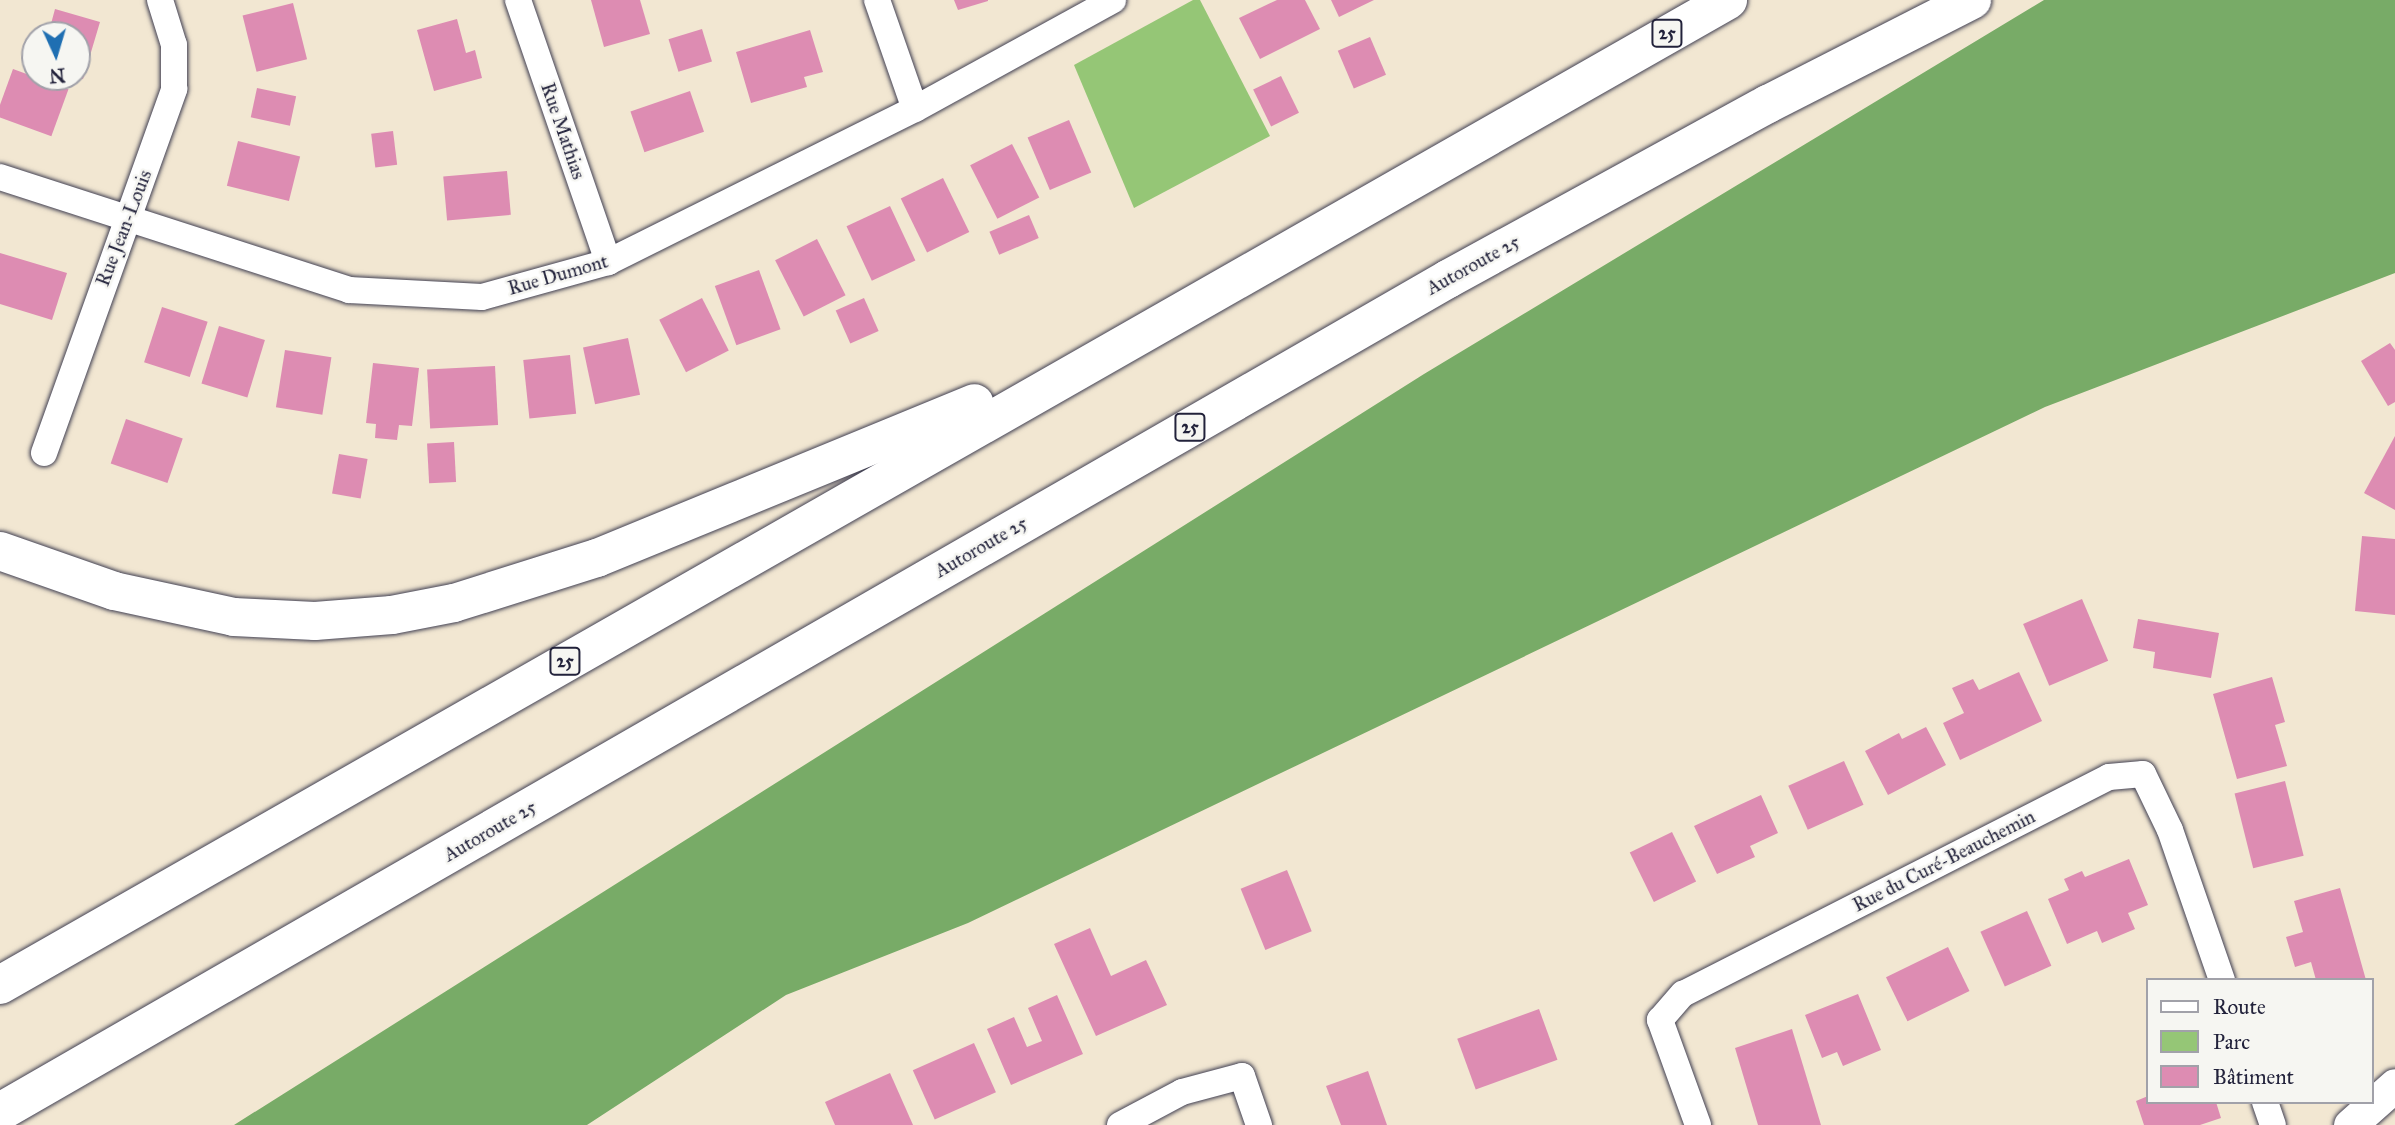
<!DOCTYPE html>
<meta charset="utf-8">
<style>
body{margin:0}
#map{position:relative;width:2395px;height:1125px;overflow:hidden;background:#f2e7d2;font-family:"IM FELL Great Primer",serif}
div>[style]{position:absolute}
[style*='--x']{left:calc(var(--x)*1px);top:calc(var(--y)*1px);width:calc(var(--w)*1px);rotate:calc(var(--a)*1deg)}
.green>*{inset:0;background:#95c676}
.forest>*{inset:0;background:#78ab67}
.building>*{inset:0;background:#dd8cb2;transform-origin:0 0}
.roads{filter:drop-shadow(0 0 2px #414052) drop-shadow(0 0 2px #414052)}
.minor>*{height:26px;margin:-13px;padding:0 13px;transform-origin:13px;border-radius:13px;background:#fff}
.tertiary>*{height:33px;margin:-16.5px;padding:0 16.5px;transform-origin:16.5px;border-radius:16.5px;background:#fff}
.motorway>*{height:38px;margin:-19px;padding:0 19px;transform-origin:19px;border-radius:19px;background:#fff}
span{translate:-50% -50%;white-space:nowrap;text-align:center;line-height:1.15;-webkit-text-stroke:5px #f6f6f2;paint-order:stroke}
.shield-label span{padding:2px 5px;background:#f6f6f2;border:2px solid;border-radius:5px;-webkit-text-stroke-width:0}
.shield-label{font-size:18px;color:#22223b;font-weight:700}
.street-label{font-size:19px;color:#22223b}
.legend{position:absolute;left:2146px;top:978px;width:228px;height:126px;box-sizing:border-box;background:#f6f6f2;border:2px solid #a1a1a9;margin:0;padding:9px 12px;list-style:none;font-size:21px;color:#22223b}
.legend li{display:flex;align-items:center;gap:14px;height:35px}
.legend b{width:35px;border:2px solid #a1a1a9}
.north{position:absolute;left:21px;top:21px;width:70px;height:70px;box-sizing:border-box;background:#f6f6f2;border:2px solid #a1a1a9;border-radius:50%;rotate:176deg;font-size:19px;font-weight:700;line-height:28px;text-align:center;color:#22223b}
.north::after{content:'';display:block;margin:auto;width:24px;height:32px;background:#1f6fb2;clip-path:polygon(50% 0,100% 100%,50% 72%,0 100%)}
</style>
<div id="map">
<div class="green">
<div style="clip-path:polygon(1193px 0,1200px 0,1270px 136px,1134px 208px,1074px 65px)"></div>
</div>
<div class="forest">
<div style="clip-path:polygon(2044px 0,2395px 0,2395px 273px,2045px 407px,968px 923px,786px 995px,587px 1125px,234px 1125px,1424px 374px)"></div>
</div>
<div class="building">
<div style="clip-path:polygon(591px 0,640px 0,650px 34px,604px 47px)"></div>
<div style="clip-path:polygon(954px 0,988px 0,988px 1px,958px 10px)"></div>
<div style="clip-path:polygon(1277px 0,1305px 0,1320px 29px,1260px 59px,1239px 18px)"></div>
<div style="clip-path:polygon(1331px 0,1374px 0,1339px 17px)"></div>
<div style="left:293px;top:3px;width:58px;height:52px;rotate:76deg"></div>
<div style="clip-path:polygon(55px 9px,100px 22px,83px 79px,77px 77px,77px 35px,48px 35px)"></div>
<div style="clip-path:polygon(457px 19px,466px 53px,475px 50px,482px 78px,434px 91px,417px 30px)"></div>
<div style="left:702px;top:29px;width:34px;height:35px;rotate:73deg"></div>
<div style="clip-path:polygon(810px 30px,823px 72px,804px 77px,807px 87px,751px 103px,736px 52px)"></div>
<div style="left:1370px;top:37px;width:41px;height:35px;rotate:67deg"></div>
<div style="left:13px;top:69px;width:59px;height:50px;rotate:20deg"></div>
<div style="left:1281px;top:76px;width:41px;height:31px;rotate:64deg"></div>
<div style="left:257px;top:88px;width:40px;height:30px;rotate:12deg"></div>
<div style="left:690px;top:91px;width:43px;height:63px;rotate:71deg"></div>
<div style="left:1069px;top:120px;width:57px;height:45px;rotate:67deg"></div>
<div style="left:393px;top:131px;width:34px;height:22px;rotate:83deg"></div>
<div style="left:238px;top:141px;width:64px;height:46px;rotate:14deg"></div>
<div style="left:1012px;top:144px;width:60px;height:47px;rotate:63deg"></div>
<div style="left:507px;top:171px;width:44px;height:64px;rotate:85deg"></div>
<div style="left:943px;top:178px;width:60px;height:47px;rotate:64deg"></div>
<div style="left:890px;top:206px;width:60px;height:48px;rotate:65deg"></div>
<div style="left:1029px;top:215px;width:25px;height:43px;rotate:67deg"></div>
<div style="left:817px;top:239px;width:63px;height:47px;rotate:63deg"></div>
<div style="clip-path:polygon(0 253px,67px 273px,52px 320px,0 304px)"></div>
<div style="left:759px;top:270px;width:63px;height:47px;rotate:70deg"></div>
<div style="left:702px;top:298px;width:59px;height:48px;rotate:63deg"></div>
<div style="left:864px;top:298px;width:36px;height:31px;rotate:66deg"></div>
<div style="left:162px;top:307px;width:48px;height:58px;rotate:18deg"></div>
<div style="left:219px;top:326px;width:48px;height:60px;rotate:17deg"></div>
<div style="left:628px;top:338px;width:58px;height:46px;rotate:78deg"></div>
<div style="clip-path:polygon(2390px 343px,2395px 350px,2395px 402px,2388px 406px,2361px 361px)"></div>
<div style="left:285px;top:350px;width:47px;height:58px;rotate:9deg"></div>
<div style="left:570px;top:355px;width:59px;height:47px;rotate:84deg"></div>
<div style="clip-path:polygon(373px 363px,419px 368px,412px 426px,399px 425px,397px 440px,375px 438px,376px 424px,366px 423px)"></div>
<div style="left:495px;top:366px;width:59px;height:68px;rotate:87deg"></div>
<div style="left:126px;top:419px;width:60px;height:47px;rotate:19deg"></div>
<div style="clip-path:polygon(2395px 436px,2395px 510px,2364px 493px)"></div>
<div style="left:454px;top:442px;width:40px;height:27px;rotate:87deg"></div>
<div style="left:339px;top:454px;width:29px;height:40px;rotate:10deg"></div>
<div style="clip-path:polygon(2362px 536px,2395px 539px,2395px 615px,2355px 611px)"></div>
<div style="left:2082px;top:599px;width:67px;height:64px;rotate:67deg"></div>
<div style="clip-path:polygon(2138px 619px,2219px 633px,2211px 678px,2153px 668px,2155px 652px,2133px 648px)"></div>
<div style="clip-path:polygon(2019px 672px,2042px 721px,1960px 760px,1943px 723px,1964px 713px,1952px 688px,1973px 679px,1979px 690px)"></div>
<div style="clip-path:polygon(2272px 677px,2285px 722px,2275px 725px,2287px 766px,2237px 779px,2213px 694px)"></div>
<div style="clip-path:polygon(1926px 727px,1946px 765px,1888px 795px,1865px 751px,1899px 733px,1902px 739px)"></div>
<div style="left:1844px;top:761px;width:48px;height:61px;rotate:66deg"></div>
<div style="left:2285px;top:781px;width:77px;height:52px;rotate:76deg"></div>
<div style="clip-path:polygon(1761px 795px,1778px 833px,1750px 846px,1755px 857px,1717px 874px,1694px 826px)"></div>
<div style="left:1672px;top:832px;width:55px;height:47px;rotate:64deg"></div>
<div style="clip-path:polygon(2129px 859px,2148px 905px,2128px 913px,2135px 929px,2102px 943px,2097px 931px,2067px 944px,2048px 899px,2069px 890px,2064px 879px,2082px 871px,2085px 877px)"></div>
<div style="left:1287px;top:870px;width:66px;height:50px;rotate:68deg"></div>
<div style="clip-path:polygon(2340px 888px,2366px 980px,2316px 980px,2311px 962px,2295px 967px,2286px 937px,2303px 932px,2294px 901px)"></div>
<div style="left:2027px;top:911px;width:60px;height:51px;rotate:66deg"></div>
<div style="clip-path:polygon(1090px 928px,1111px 976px,1146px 960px,1167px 1005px,1096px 1036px,1054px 944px)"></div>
<div style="left:1948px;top:947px;width:49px;height:69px;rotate:64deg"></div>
<div style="clip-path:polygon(1858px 994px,1881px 1050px,1843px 1066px,1837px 1052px,1822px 1058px,1805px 1015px)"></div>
<div style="clip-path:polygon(1057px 995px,1083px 1054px,1011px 1085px,987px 1029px,1014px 1017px,1027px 1047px,1042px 1041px,1028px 1008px)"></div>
<div style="left:1539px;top:1009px;width:54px;height:87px;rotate:70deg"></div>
<div style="clip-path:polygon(1792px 1029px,1821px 1125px,1758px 1125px,1735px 1048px)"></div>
<div style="left:974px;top:1043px;width:54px;height:67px;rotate:66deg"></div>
<div style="clip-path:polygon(1368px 1071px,1387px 1125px,1341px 1125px,1326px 1086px)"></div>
<div style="clip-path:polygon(890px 1073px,913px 1125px,835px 1125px,825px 1102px)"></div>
<div style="clip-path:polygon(2148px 1096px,2148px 1102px,2216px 1102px,2221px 1118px,2200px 1125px,2144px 1125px,2136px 1101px)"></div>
</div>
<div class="roads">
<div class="minor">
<div style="--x:518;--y:0;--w:277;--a:71"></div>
<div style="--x:877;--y:0;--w:115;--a:70.8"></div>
<div style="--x:0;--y:177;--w:367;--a:17.9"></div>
<div style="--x:349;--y:290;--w:133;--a:3"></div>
<div style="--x:482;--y:297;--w:131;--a:-15.5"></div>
<div style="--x:608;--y:262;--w:343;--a:-26.5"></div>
<div style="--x:915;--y:109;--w:226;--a:-28.8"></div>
<div style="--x:44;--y:453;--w:387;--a:-70.3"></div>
<div style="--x:174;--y:89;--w:44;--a:-90"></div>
<div style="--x:174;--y:45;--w:47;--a:-107.3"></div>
<div style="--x:2265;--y:1102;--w:24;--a:71"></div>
<div style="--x:1120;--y:1125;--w:70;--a:-28"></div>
<div style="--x:1182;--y:1092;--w:62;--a:-14.9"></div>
<div style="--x:1242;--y:1076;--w:52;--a:70.9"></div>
<div style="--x:1698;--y:1125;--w:112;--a:-109.9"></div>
<div style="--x:1660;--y:1020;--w:35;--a:-49"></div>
<div style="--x:1683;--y:994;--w:478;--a:-27"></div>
<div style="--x:2109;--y:777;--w:34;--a:-5"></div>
<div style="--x:2143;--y:774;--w:62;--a:64.3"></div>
<div style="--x:2170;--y:830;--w:159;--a:70.9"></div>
</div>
<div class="tertiary">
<div style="--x:2350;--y:1125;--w:60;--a:-41.6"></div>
</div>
<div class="motorway">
<div style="--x:0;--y:551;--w:121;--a:19.3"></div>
<div style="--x:114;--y:591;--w:123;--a:12.2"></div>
<div style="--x:234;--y:617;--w:81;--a:2.8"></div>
<div style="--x:315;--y:621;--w:77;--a:-4.5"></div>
<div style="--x:392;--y:615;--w:63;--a:-11"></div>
<div style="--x:454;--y:603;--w:150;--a:-17.5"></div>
<div style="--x:597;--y:558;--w:408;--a:-22.3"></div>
<div style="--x:0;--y:985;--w:1989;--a:-29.68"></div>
<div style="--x:0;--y:1112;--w:1671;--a:-29.91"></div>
<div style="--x:1448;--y:279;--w:365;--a:-28.7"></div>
<div style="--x:1768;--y:104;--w:229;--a:-27"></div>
</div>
</div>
<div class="shield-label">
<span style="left:1667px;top:33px">25</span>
<span style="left:1190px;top:427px">25</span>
<span style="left:565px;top:661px">25</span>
</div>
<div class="street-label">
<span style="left:563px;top:131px;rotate:71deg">Rue Mathias</span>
<span style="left:124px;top:228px;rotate:-69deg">Rue Jean-Louis</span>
<span style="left:1473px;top:265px;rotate:-29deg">Autoroute 25</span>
<span style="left:558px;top:275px;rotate:-16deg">Rue Dumont</span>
<span style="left:981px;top:547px;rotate:-30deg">Autoroute 25</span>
<span style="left:490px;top:831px;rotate:-30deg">Autoroute 25</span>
<span style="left:1944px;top:861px;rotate:-27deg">Rue du Curé-Beauchemin</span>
</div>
<ul class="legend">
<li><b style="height:9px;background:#fff"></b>Route</li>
<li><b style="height:19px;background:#95c676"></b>Parc</li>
<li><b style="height:19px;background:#dd8cb2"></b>Bâtiment</li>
</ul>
<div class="north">N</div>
</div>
